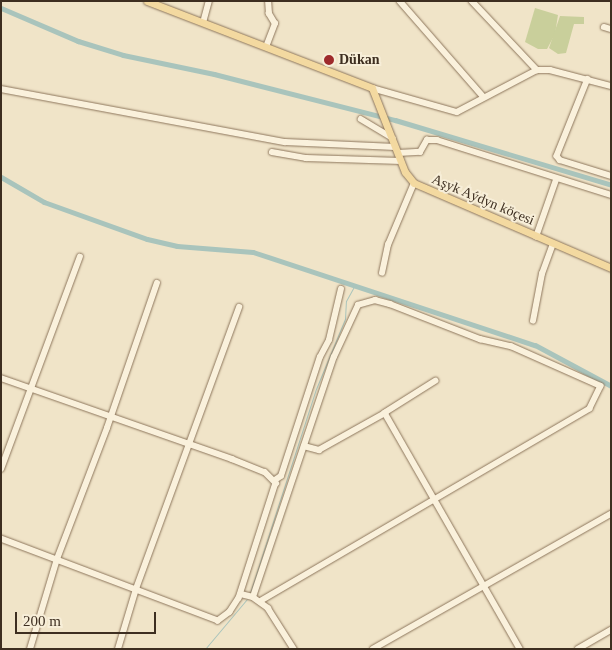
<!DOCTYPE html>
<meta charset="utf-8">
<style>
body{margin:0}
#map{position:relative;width:612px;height:650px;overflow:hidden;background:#f0e4c8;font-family:Georgia,serif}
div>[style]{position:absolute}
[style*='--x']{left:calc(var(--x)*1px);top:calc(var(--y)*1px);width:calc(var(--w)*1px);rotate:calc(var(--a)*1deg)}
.green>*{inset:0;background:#c9cf9b}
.stream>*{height:1px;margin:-0.5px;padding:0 0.5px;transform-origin:0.5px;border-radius:0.5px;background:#a9c4bc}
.canal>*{height:5px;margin:-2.5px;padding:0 2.5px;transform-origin:2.5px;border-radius:2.5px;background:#a9c4bc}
.roads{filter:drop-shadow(0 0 1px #8d765c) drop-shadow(0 0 1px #8d765c)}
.minor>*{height:5.5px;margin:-2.75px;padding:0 2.75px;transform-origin:2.75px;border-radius:2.75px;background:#faf1dc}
.major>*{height:7px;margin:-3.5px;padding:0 3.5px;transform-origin:3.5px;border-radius:3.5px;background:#f3d9a0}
.dots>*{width:14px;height:14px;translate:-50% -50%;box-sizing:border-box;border:2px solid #f7eed8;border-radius:50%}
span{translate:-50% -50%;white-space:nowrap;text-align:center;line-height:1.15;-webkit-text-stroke:4px #f7eed8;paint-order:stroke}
.poi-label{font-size:14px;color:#3d2e20;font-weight:700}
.left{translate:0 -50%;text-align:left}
.street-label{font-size:14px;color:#3d2e20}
.frame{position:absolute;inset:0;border:2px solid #3d2e20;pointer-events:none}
.scale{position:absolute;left:15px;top:612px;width:141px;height:22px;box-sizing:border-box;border:2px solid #3d2e20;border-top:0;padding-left:6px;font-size:15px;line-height:18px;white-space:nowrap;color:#3d2e20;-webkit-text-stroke:4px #f7eed8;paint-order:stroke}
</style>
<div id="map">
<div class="green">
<div style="clip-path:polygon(535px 8px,558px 15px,555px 34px,547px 49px,538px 49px,525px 42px)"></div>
<div style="clip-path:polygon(560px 16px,584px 17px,584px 24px,574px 24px,566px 53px,558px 54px,549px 48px)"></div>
</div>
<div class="stream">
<div style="--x:250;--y:593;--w:214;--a:-72.1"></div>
<div style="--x:316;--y:389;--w:76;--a:-67.5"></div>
<div style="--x:345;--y:319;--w:18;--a:-87"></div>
<div style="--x:346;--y:301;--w:18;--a:-61"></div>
<div style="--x:205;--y:649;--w:65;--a:-50"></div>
</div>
<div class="canal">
<div style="--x:1;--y:8;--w:84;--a:23.2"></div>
<div style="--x:78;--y:41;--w:47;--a:17.3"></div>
<div style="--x:123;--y:55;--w:93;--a:11.8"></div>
<div style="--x:214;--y:74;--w:187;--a:14.3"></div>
<div style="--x:395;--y:120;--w:226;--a:16.7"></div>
<div style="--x:1;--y:177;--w:50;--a:30.2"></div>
<div style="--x:44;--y:202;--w:109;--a:19.8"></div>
<div style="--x:147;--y:239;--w:31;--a:13"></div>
<div style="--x:177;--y:246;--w:76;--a:4.5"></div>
<div style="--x:253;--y:252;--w:297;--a:18.3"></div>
<div style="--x:535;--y:345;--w:86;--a:28.3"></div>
</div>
<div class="roads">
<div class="minor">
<div style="--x:400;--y:1;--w:126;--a:48.9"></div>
<div style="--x:472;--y:1;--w:95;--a:46.7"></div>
<div style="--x:203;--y:23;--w:23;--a:-75"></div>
<div style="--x:604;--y:27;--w:7;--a:16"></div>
<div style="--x:266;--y:47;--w:25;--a:-69"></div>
<div style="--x:275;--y:24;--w:12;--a:-121"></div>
<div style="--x:269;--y:14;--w:13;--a:-94"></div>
<div style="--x:588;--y:79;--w:83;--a:111.9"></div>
<div style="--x:557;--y:156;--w:5;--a:53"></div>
<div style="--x:560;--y:160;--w:53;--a:17.4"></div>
<div style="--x:372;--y:88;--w:88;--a:15.8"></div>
<div style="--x:457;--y:112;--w:90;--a:-27.7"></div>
<div style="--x:537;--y:70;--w:13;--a:0"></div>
<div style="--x:550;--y:70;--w:63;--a:14.7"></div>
<div style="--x:1;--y:89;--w:289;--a:10.6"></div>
<div style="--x:285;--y:142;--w:110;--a:2.6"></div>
<div style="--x:361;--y:119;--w:37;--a:31"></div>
<div style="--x:272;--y:152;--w:35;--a:10"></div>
<div style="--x:306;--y:158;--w:95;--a:1.8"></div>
<div style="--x:398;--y:153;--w:22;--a:-3"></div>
<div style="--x:420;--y:152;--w:14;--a:-60"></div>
<div style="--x:427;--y:140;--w:10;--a:0"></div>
<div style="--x:437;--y:140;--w:182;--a:17.5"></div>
<div style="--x:536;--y:237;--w:60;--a:-70.7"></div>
<div style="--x:382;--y:273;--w:29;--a:-78"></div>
<div style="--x:388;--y:245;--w:67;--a:-67.2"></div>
<div style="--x:533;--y:321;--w:48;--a:-79.2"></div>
<div style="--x:542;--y:274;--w:32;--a:-70"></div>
<div style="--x:1;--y:378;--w:245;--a:19.3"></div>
<div style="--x:232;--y:459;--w:35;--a:22"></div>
<div style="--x:265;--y:472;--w:16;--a:45"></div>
<div style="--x:276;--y:483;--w:121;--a:107.8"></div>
<div style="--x:239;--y:598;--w:17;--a:123"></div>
<div style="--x:230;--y:612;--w:15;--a:143"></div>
<div style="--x:218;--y:621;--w:232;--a:-159.3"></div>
<div style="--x:436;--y:381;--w:60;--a:147.9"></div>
<div style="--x:385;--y:413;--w:272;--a:60.2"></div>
<div style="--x:304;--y:446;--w:16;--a:15"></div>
<div style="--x:319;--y:450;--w:76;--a:-29.3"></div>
<div style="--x:1;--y:469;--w:226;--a:-69.6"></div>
<div style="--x:275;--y:480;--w:7;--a:-34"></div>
<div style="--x:281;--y:476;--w:125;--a:-71.9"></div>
<div style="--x:320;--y:357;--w:19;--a:-62"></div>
<div style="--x:329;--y:340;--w:52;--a:-76.8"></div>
<div style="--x:241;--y:594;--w:12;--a:14"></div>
<div style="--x:253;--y:597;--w:19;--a:36"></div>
<div style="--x:268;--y:608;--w:49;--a:57.6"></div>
<div style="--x:253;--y:597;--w:253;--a:-71.4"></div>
<div style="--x:334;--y:357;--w:57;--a:-65.2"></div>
<div style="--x:358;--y:305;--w:18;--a:-16"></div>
<div style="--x:375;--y:300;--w:16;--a:15"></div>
<div style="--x:390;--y:304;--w:97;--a:21.3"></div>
<div style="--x:480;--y:339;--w:32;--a:13"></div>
<div style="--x:511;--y:346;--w:98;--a:24"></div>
<div style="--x:601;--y:386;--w:25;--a:116"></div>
<div style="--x:590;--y:409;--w:382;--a:149.7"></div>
<div style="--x:30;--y:649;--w:94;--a:-73.3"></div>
<div style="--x:57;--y:559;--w:140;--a:-69.1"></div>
<div style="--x:107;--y:428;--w:153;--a:-71"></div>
<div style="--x:118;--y:649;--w:63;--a:-73.3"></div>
<div style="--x:136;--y:589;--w:300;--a:-69.9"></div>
<div style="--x:373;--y:649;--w:274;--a:-29.6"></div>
<div style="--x:578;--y:649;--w:38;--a:-30"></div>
</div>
<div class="major">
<div style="--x:147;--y:1;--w:241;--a:21.1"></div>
<div style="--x:372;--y:88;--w:90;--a:68.6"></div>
<div style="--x:405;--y:172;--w:14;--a:51"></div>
<div style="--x:414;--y:183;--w:215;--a:23.3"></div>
</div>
</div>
<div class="dots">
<div style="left:329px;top:60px;background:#9e2a2b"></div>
</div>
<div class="poi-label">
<span class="left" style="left:339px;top:60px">Dükan</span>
</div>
<div class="street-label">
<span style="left:483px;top:200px;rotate:23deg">Aşyk Aýdyn köçesi</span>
</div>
<div class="frame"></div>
<div class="scale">200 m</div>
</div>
